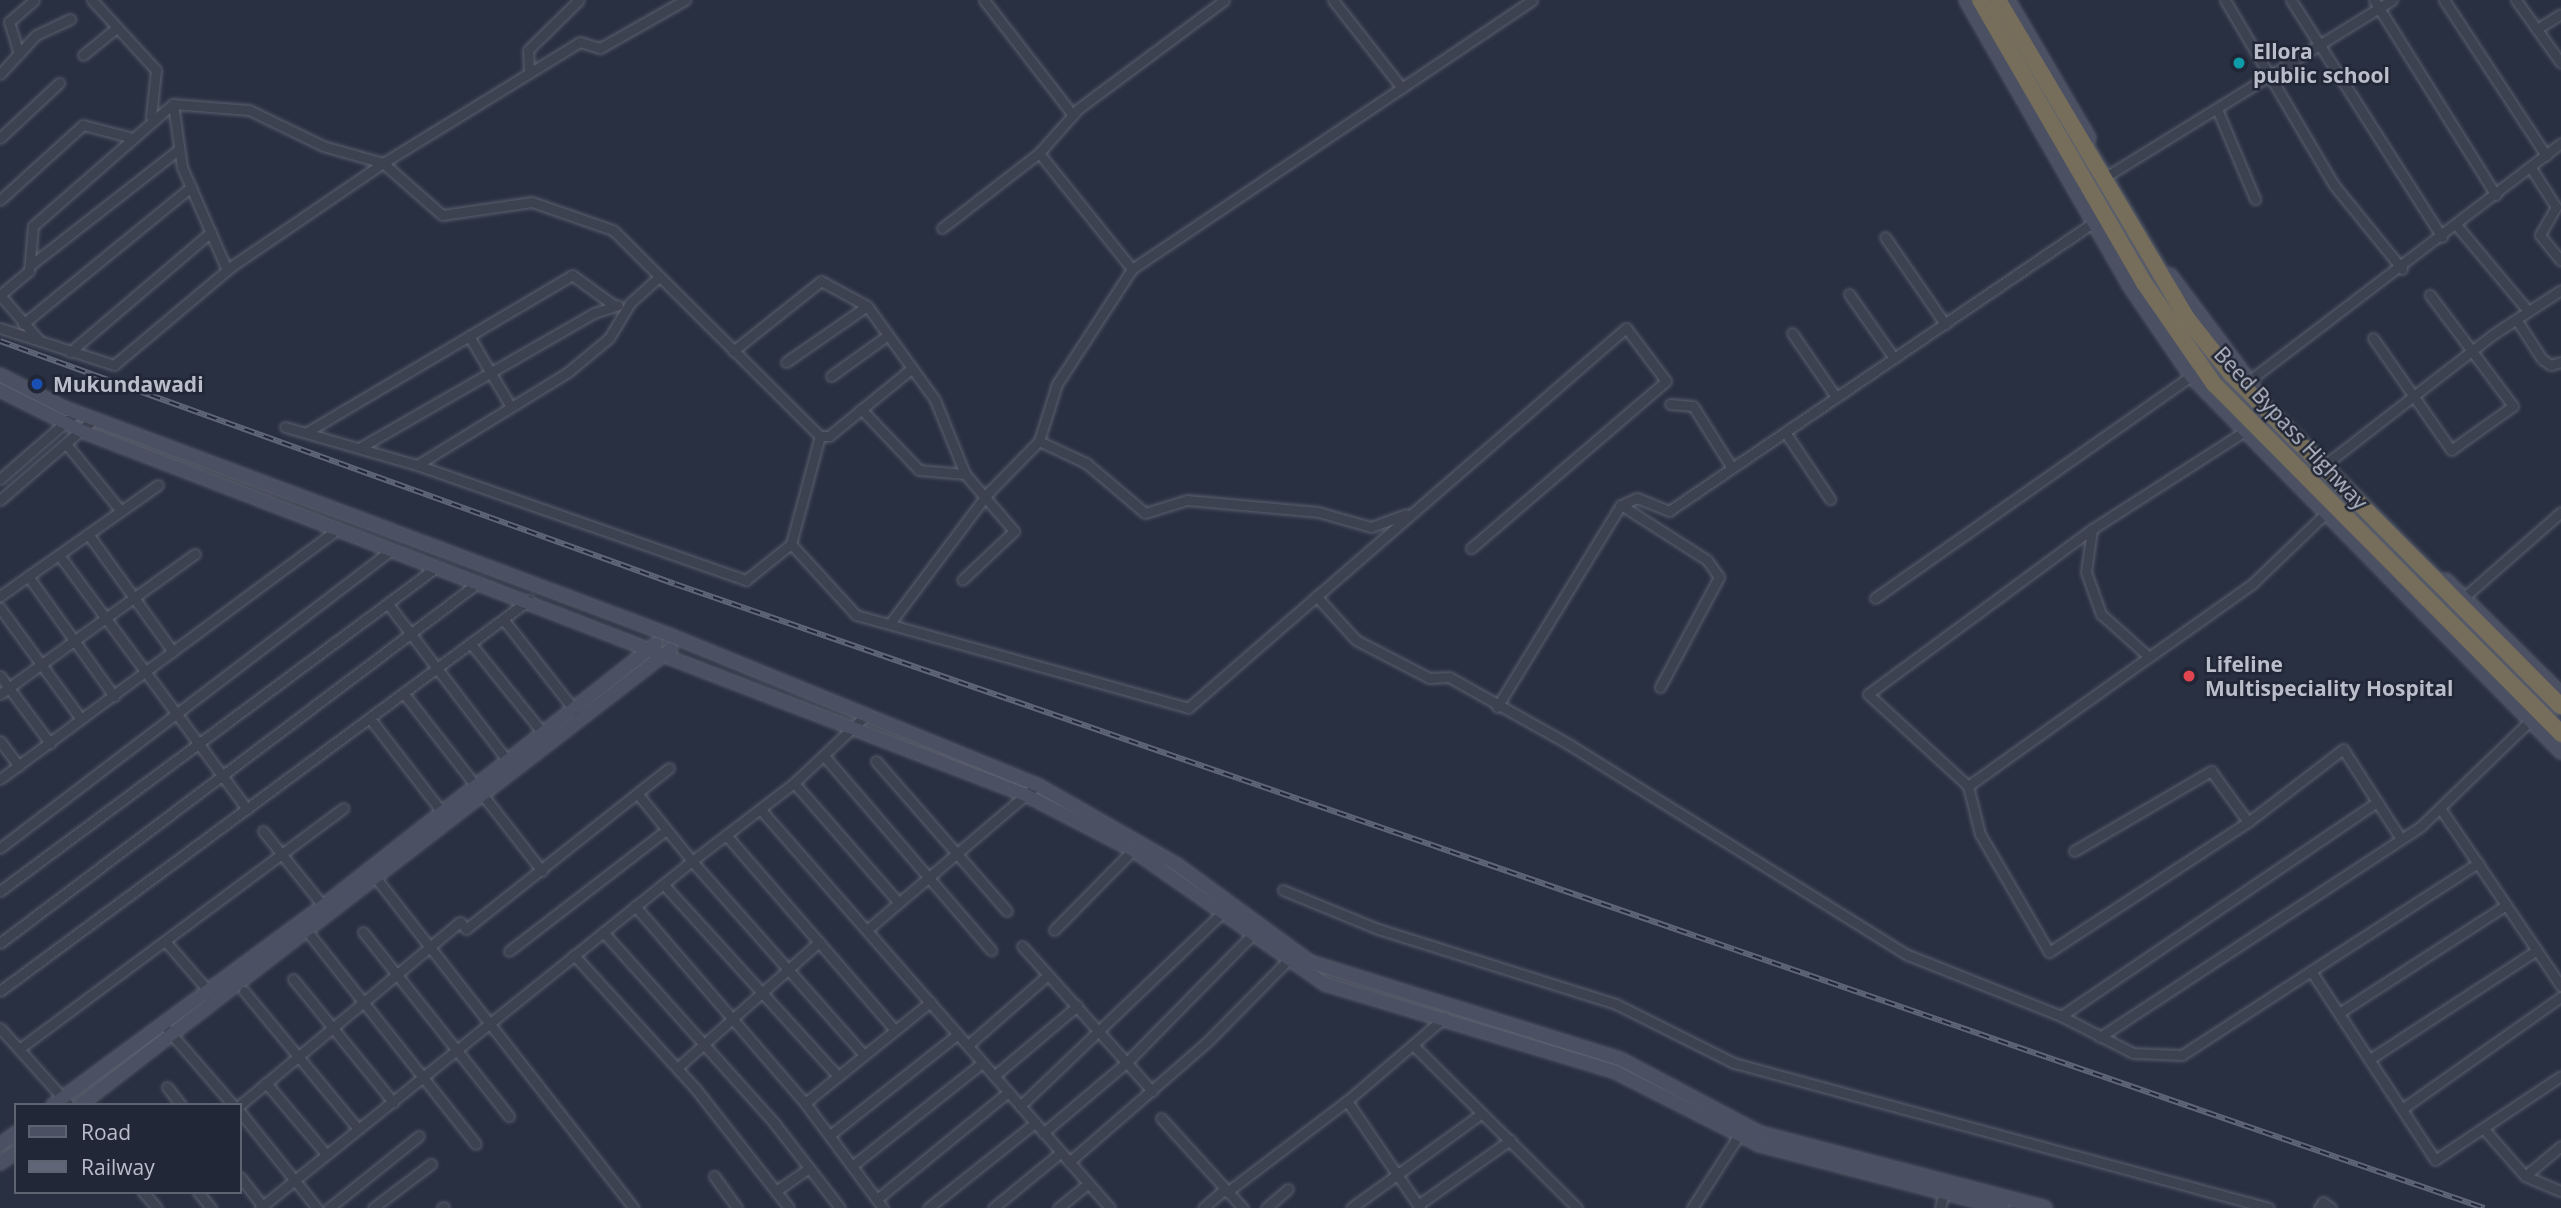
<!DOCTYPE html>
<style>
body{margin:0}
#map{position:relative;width:2561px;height:1208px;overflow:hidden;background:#293041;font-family:"Open Sans",sans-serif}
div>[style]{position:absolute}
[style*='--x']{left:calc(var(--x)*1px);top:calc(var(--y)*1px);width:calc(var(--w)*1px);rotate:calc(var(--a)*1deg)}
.roads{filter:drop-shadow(0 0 2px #5b606e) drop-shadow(0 0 2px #5b606e)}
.street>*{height:9px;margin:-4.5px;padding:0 4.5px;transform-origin:4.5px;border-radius:4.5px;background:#3d4251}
.secondary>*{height:12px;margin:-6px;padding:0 6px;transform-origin:6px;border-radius:6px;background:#4b5163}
.highway>*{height:16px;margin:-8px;padding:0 8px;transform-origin:8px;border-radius:8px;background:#766e5a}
.rail>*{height:6px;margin-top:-3px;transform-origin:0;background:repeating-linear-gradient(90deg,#212736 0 10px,#5f6677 0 20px);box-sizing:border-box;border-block:2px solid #5f6677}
.dots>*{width:19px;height:19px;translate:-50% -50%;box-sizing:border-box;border:4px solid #212736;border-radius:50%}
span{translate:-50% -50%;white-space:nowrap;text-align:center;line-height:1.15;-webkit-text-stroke:5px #212736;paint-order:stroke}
.poi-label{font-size:21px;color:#babecb;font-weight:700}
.left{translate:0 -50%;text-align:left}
.street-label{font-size:21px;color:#babecb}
.legend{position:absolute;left:14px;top:1103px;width:228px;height:91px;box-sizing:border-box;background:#212736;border:2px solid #5e6372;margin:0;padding:9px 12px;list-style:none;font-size:21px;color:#babecb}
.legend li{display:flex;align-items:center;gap:14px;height:35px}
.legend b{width:35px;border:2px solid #5e6372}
</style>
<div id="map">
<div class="roads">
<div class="street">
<div style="--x:92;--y:0;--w:95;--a:47.6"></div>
<div style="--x:156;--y:70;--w:47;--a:96.1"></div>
<div style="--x:984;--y:0;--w:145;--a:52.3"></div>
<div style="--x:1333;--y:0;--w:112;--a:51.9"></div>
<div style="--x:2225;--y:0;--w:215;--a:59.5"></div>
<div style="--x:2334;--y:185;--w:108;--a:51"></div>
<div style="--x:2291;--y:0;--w:281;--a:57.5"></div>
<div style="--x:2374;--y:0;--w:230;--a:58"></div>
<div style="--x:2444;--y:0;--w:186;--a:56.7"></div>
<div style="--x:2516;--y:0;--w:77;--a:54.5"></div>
<div style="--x:2537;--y:29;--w:28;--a:-32"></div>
<div style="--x:19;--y:54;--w:34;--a:-107"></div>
<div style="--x:9;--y:22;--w:33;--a:-41"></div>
<div style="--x:83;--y:55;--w:41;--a:-39.1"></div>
<div style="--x:529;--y:73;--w:23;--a:-92"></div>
<div style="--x:528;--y:50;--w:71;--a:-44.4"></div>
<div style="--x:0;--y:74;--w:53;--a:-47.3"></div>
<div style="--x:36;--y:35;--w:38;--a:-25"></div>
<div style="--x:173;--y:104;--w:64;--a:81.9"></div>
<div style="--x:182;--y:167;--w:112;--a:66.4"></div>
<div style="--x:2217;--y:109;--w:98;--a:67.1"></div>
<div style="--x:0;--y:138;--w:81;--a:-43"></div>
<div style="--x:1039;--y:153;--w:149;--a:51.3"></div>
<div style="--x:2531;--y:168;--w:46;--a:57.3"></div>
<div style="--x:2556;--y:207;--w:32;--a:120"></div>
<div style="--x:2540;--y:235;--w:33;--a:51"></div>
<div style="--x:2102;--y:179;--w:341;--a:-31.7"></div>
<div style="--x:0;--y:200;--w:112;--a:-42.1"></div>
<div style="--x:83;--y:125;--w:48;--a:14.6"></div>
<div style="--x:2457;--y:226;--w:111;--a:50.1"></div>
<div style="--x:942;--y:228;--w:123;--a:-37.7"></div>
<div style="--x:1039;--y:153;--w:59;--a:-48.4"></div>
<div style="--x:1078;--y:109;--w:182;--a:-36.7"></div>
<div style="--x:1885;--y:237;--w:106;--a:55.4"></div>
<div style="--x:32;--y:264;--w:187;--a:-38"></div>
<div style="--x:1849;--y:294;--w:78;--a:54.9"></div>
<div style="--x:0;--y:295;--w:38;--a:-40"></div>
<div style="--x:29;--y:271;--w:45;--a:-84.9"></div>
<div style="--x:33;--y:226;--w:186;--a:-41.1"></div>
<div style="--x:173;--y:104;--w:76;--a:4.5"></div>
<div style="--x:249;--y:110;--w:82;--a:25.9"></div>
<div style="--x:323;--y:146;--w:62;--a:15.8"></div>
<div style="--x:383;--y:163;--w:231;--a:-31.6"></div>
<div style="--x:580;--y:42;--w:21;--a:17"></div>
<div style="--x:600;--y:48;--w:98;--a:-29.5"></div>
<div style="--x:0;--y:295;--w:58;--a:49.2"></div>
<div style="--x:2516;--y:319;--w:48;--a:57"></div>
<div style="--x:2542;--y:359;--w:11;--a:34"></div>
<div style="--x:2551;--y:365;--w:10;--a:-17"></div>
<div style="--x:23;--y:324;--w:217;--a:-39.2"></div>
<div style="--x:0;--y:328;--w:120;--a:18"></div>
<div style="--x:114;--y:365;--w:154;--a:-40"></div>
<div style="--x:232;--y:266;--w:183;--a:-34.3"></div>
<div style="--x:383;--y:163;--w:79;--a:41.4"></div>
<div style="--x:442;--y:215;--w:91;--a:-8.2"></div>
<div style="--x:532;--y:202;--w:86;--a:19.1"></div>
<div style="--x:613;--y:230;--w:292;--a:44.9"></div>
<div style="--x:820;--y:436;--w:9;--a:0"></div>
<div style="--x:829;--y:436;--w:107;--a:-39.3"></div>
<div style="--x:1792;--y:333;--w:78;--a:55.5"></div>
<div style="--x:469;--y:336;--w:82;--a:59.4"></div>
<div style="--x:2373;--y:338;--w:136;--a:55.1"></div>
<div style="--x:2451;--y:450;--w:76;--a:-35.4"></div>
<div style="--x:2513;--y:406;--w:139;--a:-126.8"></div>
<div style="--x:733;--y:351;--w:112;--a:-38.5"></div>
<div style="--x:821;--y:281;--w:52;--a:28.5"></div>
<div style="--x:70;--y:352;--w:185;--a:-40.4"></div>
<div style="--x:786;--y:362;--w:98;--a:-34.7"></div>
<div style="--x:867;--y:306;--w:116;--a:54.1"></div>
<div style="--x:935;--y:400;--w:80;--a:67.9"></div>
<div style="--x:965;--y:474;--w:75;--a:49.3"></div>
<div style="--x:1014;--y:531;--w:71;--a:136.7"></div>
<div style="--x:831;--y:376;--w:70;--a:-35.7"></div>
<div style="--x:2246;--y:383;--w:396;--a:-37.3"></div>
<div style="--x:1670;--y:404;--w:23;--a:5"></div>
<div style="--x:1693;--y:406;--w:73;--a:57.8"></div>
<div style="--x:861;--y:409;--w:84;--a:46.4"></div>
<div style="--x:919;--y:470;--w:46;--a:5"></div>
<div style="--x:285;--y:427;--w:137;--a:16.1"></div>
<div style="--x:417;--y:465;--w:349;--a:19.3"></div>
<div style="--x:746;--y:580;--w:58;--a:-38.7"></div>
<div style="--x:791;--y:544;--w:112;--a:-75"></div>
<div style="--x:2248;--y:429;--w:185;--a:147.3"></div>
<div style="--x:2092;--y:529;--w:43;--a:97.9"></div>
<div style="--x:2086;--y:572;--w:45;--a:70.3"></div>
<div style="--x:2101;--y:614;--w:64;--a:41.9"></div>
<div style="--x:2149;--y:657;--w:126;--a:-35.3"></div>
<div style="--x:2252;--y:584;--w:107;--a:-43.9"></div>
<div style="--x:307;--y:432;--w:308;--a:-30.6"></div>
<div style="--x:572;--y:275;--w:53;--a:35.8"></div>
<div style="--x:1785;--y:432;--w:81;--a:56.1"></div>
<div style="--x:1039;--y:441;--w:52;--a:25.1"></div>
<div style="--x:1086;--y:463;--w:77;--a:40.3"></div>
<div style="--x:1145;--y:513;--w:44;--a:-17.2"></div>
<div style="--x:1187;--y:500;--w:132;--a:5.2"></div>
<div style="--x:1318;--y:512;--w:55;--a:15.8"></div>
<div style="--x:1371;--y:527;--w:37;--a:-20"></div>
<div style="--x:67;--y:445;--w:85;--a:50.7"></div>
<div style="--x:361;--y:447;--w:269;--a:-29.9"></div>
<div style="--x:594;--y:313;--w:25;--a:-18"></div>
<div style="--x:417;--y:465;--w:177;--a:-31.6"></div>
<div style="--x:568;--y:372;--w:53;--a:-39.7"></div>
<div style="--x:609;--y:338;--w:41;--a:-59"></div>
<div style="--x:630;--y:303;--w:38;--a:-42"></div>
<div style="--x:2322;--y:467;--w:215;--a:-37.8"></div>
<div style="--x:2492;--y:335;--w:82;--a:-33.1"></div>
<div style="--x:0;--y:479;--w:102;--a:-41"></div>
<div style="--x:0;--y:500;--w:124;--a:-40.8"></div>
<div style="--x:1621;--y:505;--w:102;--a:32.6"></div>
<div style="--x:1707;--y:560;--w:21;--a:55"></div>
<div style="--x:1719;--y:577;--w:125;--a:118.2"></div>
<div style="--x:2092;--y:529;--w:278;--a:143.6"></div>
<div style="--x:1868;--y:694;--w:136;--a:42.6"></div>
<div style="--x:1968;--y:786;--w:49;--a:76"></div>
<div style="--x:1980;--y:834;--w:137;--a:59.7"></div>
<div style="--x:2049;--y:952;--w:238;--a:-33.2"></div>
<div style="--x:2248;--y:822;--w:120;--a:-37.5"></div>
<div style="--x:2343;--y:749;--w:107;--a:57.2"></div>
<div style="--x:88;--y:534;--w:145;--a:54.2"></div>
<div style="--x:791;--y:544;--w:96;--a:47.5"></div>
<div style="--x:856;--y:615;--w:345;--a:15.6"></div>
<div style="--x:1188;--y:708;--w:580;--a:-40.94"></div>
<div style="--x:1626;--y:328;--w:66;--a:53"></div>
<div style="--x:1666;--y:381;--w:257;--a:139.4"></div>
<div style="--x:59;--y:555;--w:316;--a:53.5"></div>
<div style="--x:28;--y:576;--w:148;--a:54.4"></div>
<div style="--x:0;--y:596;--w:193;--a:-35.1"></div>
<div style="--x:1316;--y:596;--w:59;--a:47.7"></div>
<div style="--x:1356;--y:640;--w:82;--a:27.5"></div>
<div style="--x:1429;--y:678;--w:20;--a:-3"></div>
<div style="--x:1449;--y:677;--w:139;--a:29.3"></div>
<div style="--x:1570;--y:745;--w:398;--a:31.9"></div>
<div style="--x:1908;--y:955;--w:165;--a:21.7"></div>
<div style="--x:2061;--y:1016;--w:81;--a:27.2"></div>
<div style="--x:2133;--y:1053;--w:49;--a:2.3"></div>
<div style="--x:2182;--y:1055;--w:154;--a:-33.1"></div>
<div style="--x:1875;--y:598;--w:390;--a:-35.1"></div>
<div style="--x:2461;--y:600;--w:133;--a:-41.3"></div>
<div style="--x:388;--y:604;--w:201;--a:52.7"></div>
<div style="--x:0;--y:608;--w:137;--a:53.9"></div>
<div style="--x:503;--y:619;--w:118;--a:51.9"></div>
<div style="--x:891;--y:622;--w:160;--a:-53.1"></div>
<div style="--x:987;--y:494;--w:74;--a:-45.5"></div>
<div style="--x:1039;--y:441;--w:60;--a:-72.5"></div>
<div style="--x:1057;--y:384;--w:137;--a:-56.9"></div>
<div style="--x:1132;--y:269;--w:482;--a:-33.9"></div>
<div style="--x:471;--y:644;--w:113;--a:51.1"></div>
<div style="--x:0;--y:676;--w:84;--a:53.3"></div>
<div style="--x:0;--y:694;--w:240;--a:-35.7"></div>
<div style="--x:405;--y:695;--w:223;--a:52.1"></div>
<div style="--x:1497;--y:707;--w:237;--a:-58.5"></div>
<div style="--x:1621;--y:505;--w:17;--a:-24"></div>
<div style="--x:1637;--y:498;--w:35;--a:22"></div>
<div style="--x:1669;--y:511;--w:518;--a:-34.21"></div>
<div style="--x:371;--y:720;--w:121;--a:52.4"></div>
<div style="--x:0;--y:741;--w:31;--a:53"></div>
<div style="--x:825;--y:757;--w:255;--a:49.3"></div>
<div style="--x:876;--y:761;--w:199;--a:48.9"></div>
<div style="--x:0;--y:779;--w:418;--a:-36.5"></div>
<div style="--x:794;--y:783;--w:159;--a:48.8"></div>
<div style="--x:1968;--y:786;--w:222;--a:-35.5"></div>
<div style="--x:2440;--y:808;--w:215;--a:55.8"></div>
<div style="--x:761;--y:810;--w:529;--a:48.75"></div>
<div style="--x:263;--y:831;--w:96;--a:51.3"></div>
<div style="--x:726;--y:835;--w:258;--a:49.1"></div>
<div style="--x:0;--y:848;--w:490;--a:-37.3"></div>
<div style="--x:2074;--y:851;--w:159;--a:-30.3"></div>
<div style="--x:2211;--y:771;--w:63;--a:54"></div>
<div style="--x:2478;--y:863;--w:199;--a:147.1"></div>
<div style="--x:2311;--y:971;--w:226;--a:56.7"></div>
<div style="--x:2435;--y:1160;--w:151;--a:-33.7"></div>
<div style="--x:372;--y:873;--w:425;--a:52"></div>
<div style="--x:664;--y:885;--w:258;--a:47.7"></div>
<div style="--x:1283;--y:890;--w:103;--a:22.3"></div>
<div style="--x:1378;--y:929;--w:250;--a:17.5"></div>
<div style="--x:1616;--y:1004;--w:132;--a:26.6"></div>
<div style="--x:1734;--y:1063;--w:554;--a:15.16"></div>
<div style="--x:0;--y:891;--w:545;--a:-36.58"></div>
<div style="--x:635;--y:906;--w:260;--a:49.2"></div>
<div style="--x:805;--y:1103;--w:131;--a:53.4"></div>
<div style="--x:303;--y:926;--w:278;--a:51.6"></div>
<div style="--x:868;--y:929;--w:222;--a:-40.4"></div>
<div style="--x:1054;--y:930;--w:112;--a:-45.4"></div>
<div style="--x:363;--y:932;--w:235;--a:51.6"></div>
<div style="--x:603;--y:932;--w:258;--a:48.1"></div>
<div style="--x:775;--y:1124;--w:106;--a:52.3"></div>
<div style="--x:165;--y:941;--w:72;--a:49"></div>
<div style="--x:0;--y:943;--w:600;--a:-37"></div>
<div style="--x:1022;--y:946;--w:195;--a:48.1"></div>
<div style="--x:509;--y:951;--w:198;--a:-37.6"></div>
<div style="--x:574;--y:955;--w:180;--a:47.7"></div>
<div style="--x:695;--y:1088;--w:152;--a:51.9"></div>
<div style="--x:293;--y:979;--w:159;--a:50.9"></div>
<div style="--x:0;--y:991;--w:658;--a:-36.47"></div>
<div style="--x:244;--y:991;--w:179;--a:50.4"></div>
<div style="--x:2339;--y:1013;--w:199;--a:-32.9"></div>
<div style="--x:2061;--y:1016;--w:382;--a:-34.1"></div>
<div style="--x:0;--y:1028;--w:103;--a:48.1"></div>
<div style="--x:168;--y:1030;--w:99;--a:49.1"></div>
<div style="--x:2100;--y:1037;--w:384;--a:-33.3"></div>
<div style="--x:2421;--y:826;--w:157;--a:-44"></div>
<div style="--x:968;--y:1045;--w:106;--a:-41.2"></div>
<div style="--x:1414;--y:1046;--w:230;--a:44.8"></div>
<div style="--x:19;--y:1049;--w:404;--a:-36.6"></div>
<div style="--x:864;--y:1055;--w:259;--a:-131.6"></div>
<div style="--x:692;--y:861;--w:128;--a:-37.4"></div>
<div style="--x:794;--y:783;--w:98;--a:-43.3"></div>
<div style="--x:2370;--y:1059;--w:199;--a:-33.1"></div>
<div style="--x:677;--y:1068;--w:190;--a:-41.6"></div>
<div style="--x:994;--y:1076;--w:109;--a:-40.1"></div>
<div style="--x:266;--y:1083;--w:93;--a:49.8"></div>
<div style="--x:167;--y:1087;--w:23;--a:52"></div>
<div style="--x:805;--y:1103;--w:161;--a:-38.9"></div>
<div style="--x:240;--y:1105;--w:286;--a:-39.8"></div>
<div style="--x:460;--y:922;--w:9;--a:49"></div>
<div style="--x:466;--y:929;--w:259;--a:-38.4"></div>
<div style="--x:1020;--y:1106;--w:285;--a:-43.7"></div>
<div style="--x:2402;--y:1109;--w:194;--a:-35.2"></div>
<div style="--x:240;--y:1112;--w:123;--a:51.3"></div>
<div style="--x:1161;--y:1118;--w:122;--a:47.7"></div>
<div style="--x:2483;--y:1128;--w:64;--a:48.8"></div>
<div style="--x:2525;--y:1176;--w:39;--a:23"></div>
<div style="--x:1043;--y:1133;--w:110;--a:-40.2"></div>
<div style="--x:1127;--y:1062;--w:178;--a:-45.5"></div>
<div style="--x:830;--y:1135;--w:163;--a:-38.3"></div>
<div style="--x:1069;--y:1162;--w:183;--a:-41"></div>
<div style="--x:1207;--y:1042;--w:120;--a:-45.3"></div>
<div style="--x:852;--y:1166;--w:166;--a:-38.4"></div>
<div style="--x:714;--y:1176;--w:39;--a:54"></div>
<div style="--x:2525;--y:1176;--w:47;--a:-39.8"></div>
<div style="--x:240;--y:1177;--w:37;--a:52"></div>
<div style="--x:776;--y:1191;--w:40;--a:-34.9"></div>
<div style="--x:143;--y:1192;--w:21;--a:49"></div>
<div style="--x:198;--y:1192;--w:21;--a:51"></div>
<div style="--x:1227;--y:1192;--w:151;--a:-37.2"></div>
<div style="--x:877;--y:1199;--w:169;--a:-39.2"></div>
<div style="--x:1418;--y:1205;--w:113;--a:-35.2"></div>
<div style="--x:260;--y:1208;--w:554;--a:-38.77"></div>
<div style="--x:692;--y:861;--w:87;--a:-129"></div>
<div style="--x:329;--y:1208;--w:115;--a:-38.7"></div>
<div style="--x:373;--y:1208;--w:73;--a:-37.2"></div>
<div style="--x:442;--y:1208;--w:2;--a:-27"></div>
<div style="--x:928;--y:1208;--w:137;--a:-38.5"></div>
<div style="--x:993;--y:1208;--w:87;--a:-39.4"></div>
<div style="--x:1058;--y:1208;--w:38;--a:-39"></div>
<div style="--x:1203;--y:1208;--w:29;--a:-41"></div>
<div style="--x:1266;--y:1208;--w:29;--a:-41"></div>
<div style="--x:1351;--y:1208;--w:160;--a:-35.9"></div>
<div style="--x:1420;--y:1208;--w:130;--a:-124.3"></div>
<div style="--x:1347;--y:1101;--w:128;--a:-40.6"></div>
<div style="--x:1692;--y:1208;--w:93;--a:-57.3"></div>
<div style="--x:1940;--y:1208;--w:16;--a:-76"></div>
<div style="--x:2319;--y:1208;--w:7;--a:-56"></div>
<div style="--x:2323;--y:1202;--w:10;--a:37"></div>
</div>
<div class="secondary">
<div style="--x:1966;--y:0;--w:328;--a:60.2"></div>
<div style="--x:2129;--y:285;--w:110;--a:55.7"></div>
<div style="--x:2191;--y:376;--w:528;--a:45.46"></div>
<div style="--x:2008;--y:0;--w:160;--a:59.6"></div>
<div style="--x:2170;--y:275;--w:139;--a:53.2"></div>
<div style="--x:0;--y:375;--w:72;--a:27.3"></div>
<div style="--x:64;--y:408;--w:646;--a:20.57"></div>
<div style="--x:669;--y:635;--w:397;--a:22.2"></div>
<div style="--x:1037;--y:785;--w:161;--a:29.7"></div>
<div style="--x:1177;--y:865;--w:165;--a:36.1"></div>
<div style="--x:1310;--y:962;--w:325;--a:17.4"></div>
<div style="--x:1620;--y:1059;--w:158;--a:27.9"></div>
<div style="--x:1760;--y:1133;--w:295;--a:14.7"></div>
<div style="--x:0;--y:390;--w:92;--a:26.6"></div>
<div style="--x:82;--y:431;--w:1012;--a:21.09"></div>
<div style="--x:1026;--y:795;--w:120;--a:27.2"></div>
<div style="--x:1133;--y:850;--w:234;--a:34.9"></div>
<div style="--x:1325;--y:984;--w:304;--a:16.8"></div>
<div style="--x:1616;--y:1072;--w:161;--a:26.9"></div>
<div style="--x:1760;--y:1145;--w:251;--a:14.5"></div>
<div style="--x:2446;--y:580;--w:162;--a:44.7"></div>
<div style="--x:53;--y:1105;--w:335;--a:-36.4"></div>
<div style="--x:323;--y:906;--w:424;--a:-38.2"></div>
<div style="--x:80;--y:1105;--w:746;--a:-37.65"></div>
<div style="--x:0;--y:1145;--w:20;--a:-37"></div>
<div style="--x:0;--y:1163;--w:19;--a:-35"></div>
</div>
<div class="highway">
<div style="--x:1980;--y:0;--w:327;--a:59.9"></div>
<div style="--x:2144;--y:283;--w:123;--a:55.3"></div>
<div style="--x:2214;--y:384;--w:493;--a:45.2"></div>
<div style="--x:1998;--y:0;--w:369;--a:59.3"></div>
<div style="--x:2186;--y:317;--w:73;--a:51.7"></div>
<div style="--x:2231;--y:374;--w:468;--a:45.2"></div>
</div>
</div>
<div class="rail">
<div style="--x:0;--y:341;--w:717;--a:19.8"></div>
<div style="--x:675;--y:584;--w:1914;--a:19.03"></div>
</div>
<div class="dots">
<div style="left:2239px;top:63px;background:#0f9aa8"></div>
<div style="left:37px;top:384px;background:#1a4fb4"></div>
<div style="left:2189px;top:676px;background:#e0444e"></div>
</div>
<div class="poi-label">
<span class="left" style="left:2253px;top:63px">Ellora<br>public school</span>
<span class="left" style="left:53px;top:384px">Mukundawadi</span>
<span class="left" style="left:2205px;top:676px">Lifeline<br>Multispeciality Hospital</span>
</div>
<div class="street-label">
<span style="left:2291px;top:428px;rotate:47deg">Beed Bypass Highway</span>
</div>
<ul class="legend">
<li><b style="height:9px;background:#4b5163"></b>Road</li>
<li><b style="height:9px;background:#5f6677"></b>Railway</li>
</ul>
</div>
